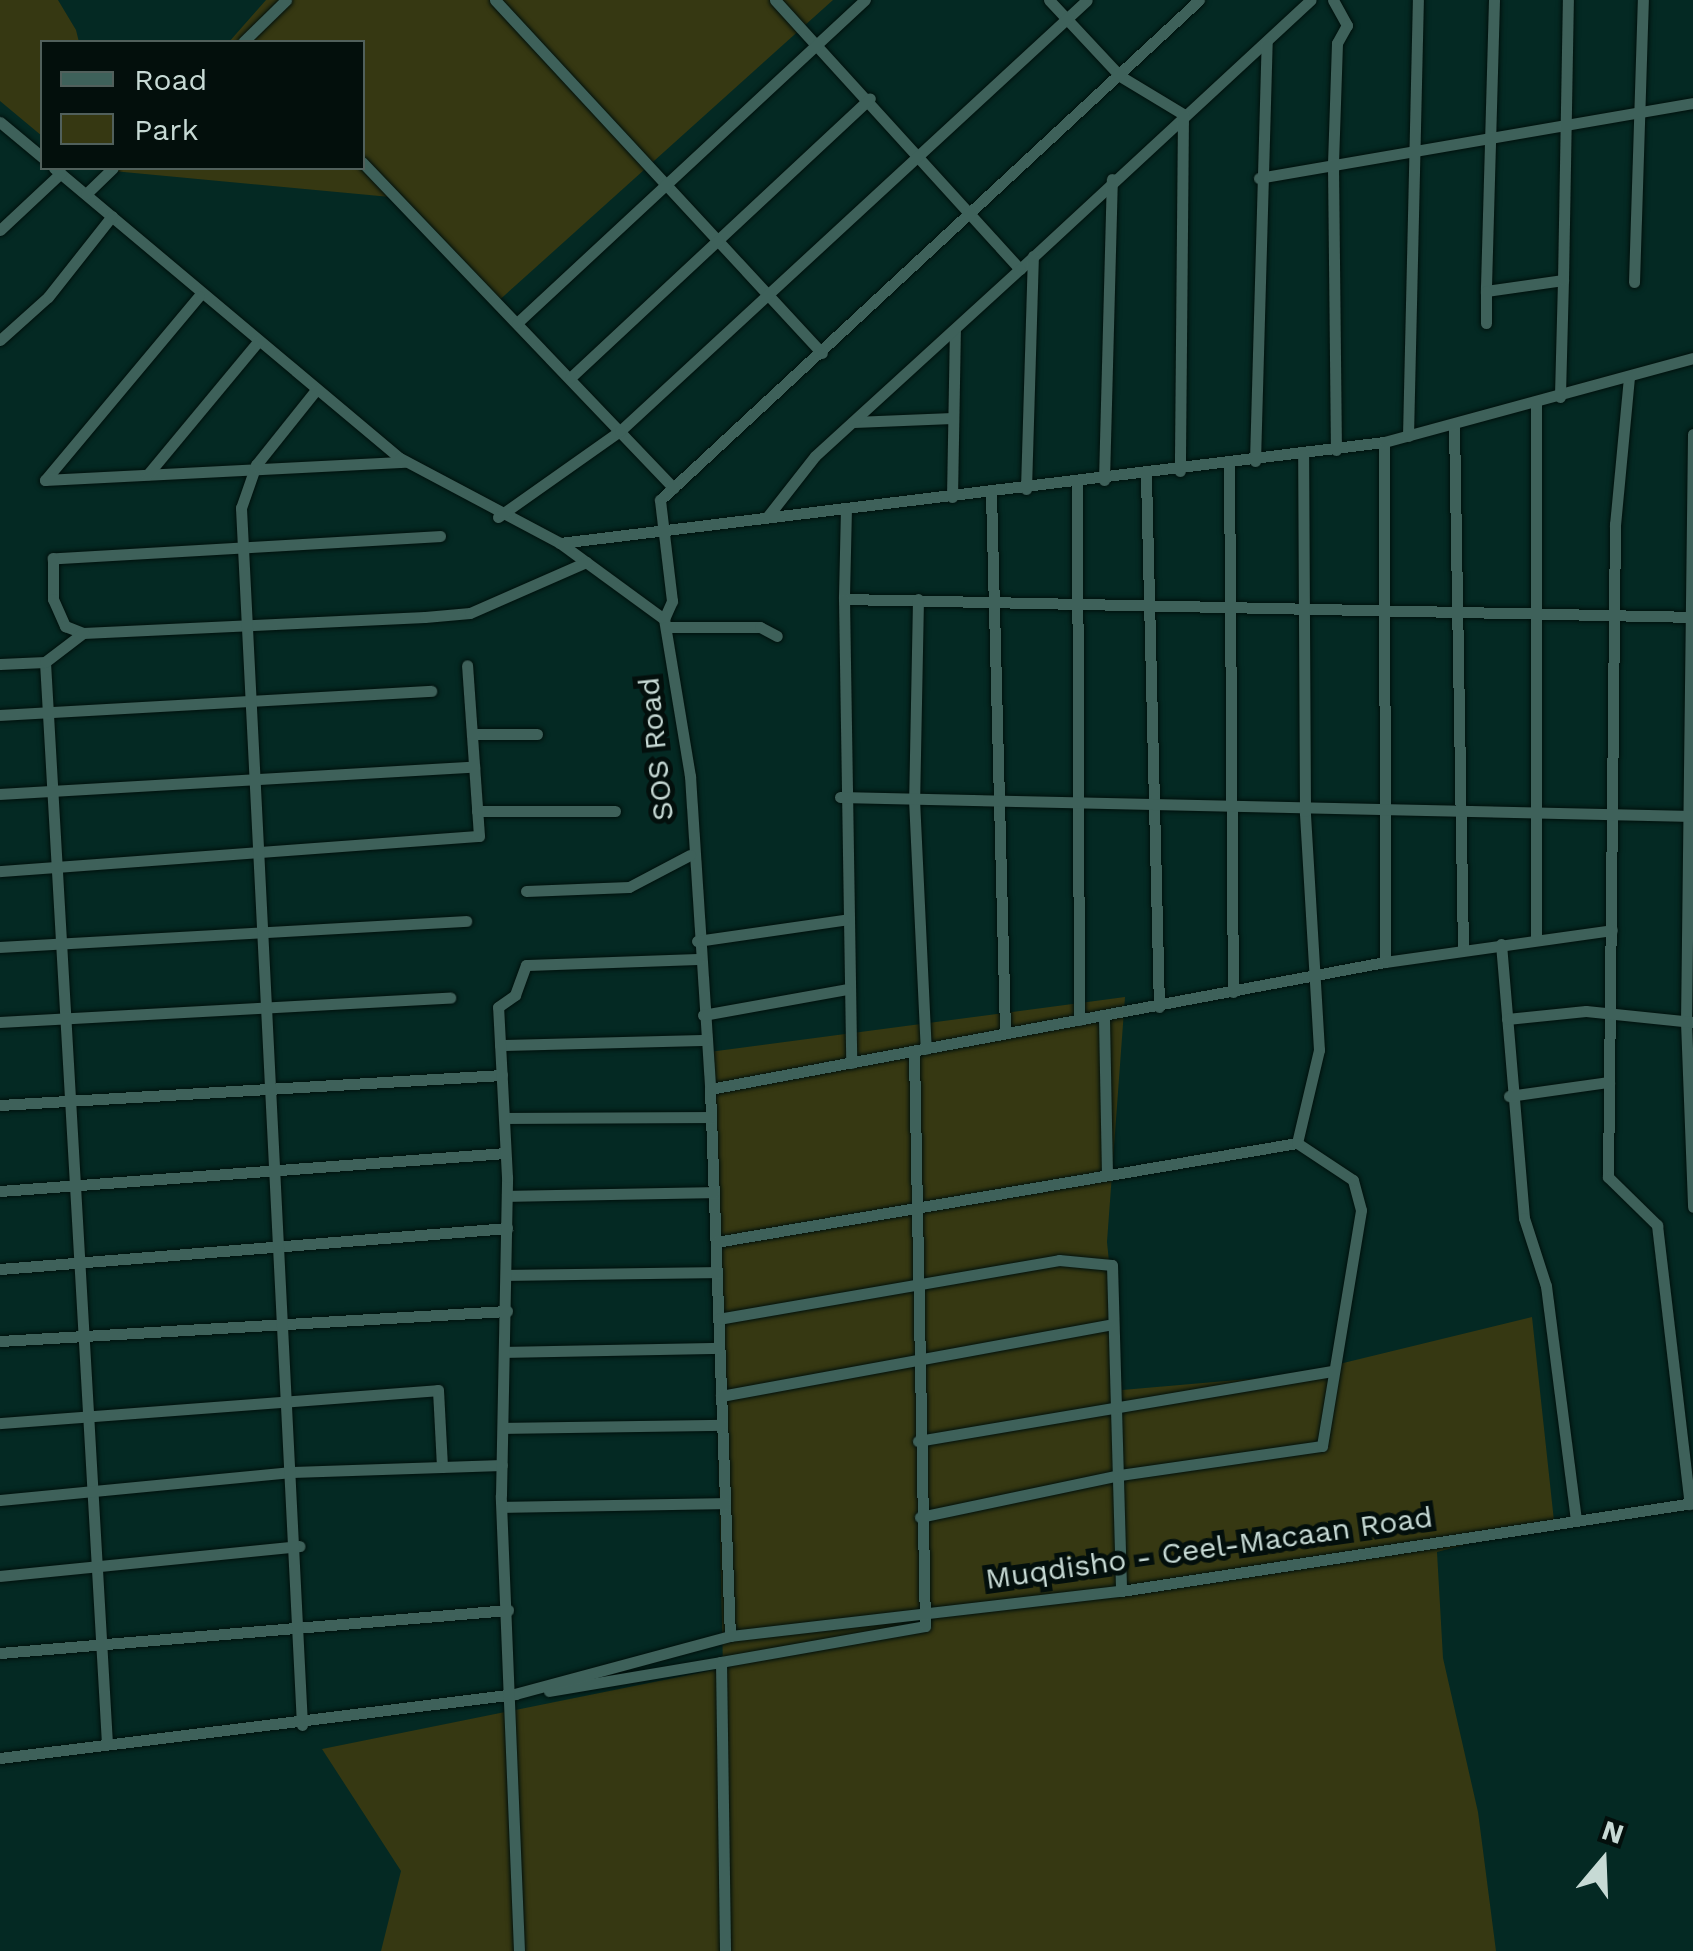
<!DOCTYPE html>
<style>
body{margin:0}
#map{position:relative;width:1693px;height:1951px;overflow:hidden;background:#042923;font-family:"Work Sans",sans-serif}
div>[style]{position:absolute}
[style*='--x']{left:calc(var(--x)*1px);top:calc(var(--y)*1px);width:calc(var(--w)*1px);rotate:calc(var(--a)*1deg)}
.green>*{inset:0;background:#363812}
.roads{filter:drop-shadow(0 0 2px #00100c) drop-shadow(0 0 2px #00100c)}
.minor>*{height:11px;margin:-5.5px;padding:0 5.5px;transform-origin:5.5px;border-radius:5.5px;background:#3e615a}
span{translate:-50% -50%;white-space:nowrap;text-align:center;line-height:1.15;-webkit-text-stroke:10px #030f0c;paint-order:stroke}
.street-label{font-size:30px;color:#c7dad5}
.legend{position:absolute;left:40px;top:40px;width:325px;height:130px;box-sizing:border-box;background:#030f0c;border:2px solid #51605c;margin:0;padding:12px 18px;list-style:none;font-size:30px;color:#c7dad5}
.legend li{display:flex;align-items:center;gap:20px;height:50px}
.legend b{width:50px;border:2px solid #51605c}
.north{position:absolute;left:1553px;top:1811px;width:100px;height:100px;-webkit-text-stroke:8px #030f0c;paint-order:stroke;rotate:19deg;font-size:28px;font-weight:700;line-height:40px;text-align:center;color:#c7dad5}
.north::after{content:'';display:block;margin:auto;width:35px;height:45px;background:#c7dad5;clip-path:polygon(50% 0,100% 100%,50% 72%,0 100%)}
</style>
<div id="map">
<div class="green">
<div style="clip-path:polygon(0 0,58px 0,76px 30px,79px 42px,42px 42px,42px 136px,0 101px)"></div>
<div style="clip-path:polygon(266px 0,833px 0,495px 304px,401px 198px,81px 168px,362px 168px,362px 42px,229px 42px)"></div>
<div style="clip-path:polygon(1125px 997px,1107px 1242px,1122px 1390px,1294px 1375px,1532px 1317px,1554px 1521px,1437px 1552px,1443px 1658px,1478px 1812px,1496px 1951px,381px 1951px,401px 1871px,322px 1749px,723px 1668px,709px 1052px)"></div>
</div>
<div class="roads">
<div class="minor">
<div style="--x:495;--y:0;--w:481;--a:47.2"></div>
<div style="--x:775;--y:0;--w:364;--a:47.7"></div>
<div style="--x:1020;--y:269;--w:396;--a:-42.8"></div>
<div style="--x:1049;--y:0;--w:104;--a:46.9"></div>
<div style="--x:1120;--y:76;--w:74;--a:31.1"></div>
<div style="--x:1183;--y:114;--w:357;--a:90.5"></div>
<div style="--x:1333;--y:0;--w:29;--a:61"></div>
<div style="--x:1347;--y:25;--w:21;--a:119"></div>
<div style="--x:1337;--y:43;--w:123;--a:91.9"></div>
<div style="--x:1333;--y:166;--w:284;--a:89.4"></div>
<div style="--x:1494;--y:0;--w:291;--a:91.6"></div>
<div style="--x:1486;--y:291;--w:78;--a:-8.1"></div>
<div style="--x:1563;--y:280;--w:117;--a:91.5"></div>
<div style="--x:243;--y:42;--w:60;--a:-44.3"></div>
<div style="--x:0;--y:122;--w:55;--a:39.8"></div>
<div style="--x:362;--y:162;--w:451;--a:46.3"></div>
<div style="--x:54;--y:168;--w:451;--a:40"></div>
<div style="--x:400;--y:458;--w:181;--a:28"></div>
<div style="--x:560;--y:543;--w:129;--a:36.2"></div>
<div style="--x:664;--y:619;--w:159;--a:80.6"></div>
<div style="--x:690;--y:776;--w:314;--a:86.3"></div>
<div style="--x:710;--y:1089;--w:547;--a:87.91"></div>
<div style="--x:1259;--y:178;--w:440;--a:-9.8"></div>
<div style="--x:86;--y:194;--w:37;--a:-44"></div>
<div style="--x:0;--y:230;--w:83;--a:-43.1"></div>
<div style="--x:1563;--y:280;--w:280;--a:-89"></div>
<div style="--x:1634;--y:282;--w:282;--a:-88.2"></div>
<div style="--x:1486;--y:291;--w:32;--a:90"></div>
<div style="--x:199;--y:296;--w:240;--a:129.9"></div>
<div style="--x:45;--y:480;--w:360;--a:-2.9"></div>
<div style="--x:517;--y:323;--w:475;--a:-42.9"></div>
<div style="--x:0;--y:340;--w:64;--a:-41.9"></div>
<div style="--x:48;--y:297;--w:103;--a:-51.7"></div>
<div style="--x:1629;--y:377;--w:148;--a:95.4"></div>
<div style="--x:1615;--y:524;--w:653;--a:90.61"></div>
<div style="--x:1608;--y:1177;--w:69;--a:44.4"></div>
<div style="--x:1657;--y:1225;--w:281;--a:83.3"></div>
<div style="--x:570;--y:378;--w:410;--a:-43"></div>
<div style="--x:853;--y:422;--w:100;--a:-2.3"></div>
<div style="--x:1454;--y:424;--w:526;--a:89.02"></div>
<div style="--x:1693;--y:434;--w:588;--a:90.68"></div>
<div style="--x:1686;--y:1022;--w:185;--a:87.8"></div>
<div style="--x:1408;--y:436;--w:436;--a:-88.7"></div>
<div style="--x:1384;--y:442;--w:520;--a:89.89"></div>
<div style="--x:1255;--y:461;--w:418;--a:-88.4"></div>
<div style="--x:1229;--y:465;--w:527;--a:89.57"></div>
<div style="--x:148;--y:474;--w:169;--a:-50.3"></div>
<div style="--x:1146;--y:476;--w:531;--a:88.6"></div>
<div style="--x:1104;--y:480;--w:301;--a:-88.5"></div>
<div style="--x:1077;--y:483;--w:537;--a:89.79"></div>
<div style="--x:1026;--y:489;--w:233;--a:-88.3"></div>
<div style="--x:991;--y:493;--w:540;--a:88.51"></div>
<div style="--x:952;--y:497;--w:167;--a:-89"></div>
<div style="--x:846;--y:508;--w:91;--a:91.3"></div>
<div style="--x:844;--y:599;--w:849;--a:1.21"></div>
<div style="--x:768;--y:516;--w:76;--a:-51.9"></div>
<div style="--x:815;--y:456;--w:277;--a:-42.4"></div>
<div style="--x:498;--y:517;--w:149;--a:-35.2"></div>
<div style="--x:620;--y:431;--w:635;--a:-42.7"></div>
<div style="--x:440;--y:536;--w:388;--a:176.7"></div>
<div style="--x:53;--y:558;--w:41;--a:90"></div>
<div style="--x:53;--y:599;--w:30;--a:66"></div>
<div style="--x:65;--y:626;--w:19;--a:21"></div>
<div style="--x:83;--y:633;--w:342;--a:-2.7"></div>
<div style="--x:425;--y:617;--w:45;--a:-5.1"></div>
<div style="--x:470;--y:613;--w:127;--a:-23.7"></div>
<div style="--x:560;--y:543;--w:830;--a:-6.99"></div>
<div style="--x:1384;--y:442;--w:320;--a:-15.2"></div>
<div style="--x:844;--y:599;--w:464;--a:89.1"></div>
<div style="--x:918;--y:599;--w:200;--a:91.1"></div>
<div style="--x:914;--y:799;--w:250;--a:87.3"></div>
<div style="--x:664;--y:619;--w:20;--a:-66"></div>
<div style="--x:672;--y:601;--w:102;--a:-96.8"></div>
<div style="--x:660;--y:500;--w:735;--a:-42.85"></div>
<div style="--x:666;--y:627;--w:94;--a:0"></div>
<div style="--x:760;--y:627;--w:19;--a:28"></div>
<div style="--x:45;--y:662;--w:1083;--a:86.72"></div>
<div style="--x:0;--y:664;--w:45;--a:-2.5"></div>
<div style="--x:45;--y:662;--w:48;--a:-37.3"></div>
<div style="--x:0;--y:715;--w:432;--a:-3.2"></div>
<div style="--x:472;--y:734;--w:65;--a:0"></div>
<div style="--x:0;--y:794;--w:475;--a:-3.3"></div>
<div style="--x:840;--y:797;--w:853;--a:1.28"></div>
<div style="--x:477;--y:811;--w:138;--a:0"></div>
<div style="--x:0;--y:871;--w:480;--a:-4.2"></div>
<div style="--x:479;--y:836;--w:171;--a:-94"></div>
<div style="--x:526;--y:891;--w:103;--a:-2.2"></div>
<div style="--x:629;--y:887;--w:69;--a:-27.7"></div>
<div style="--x:1536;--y:940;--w:536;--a:-90"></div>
<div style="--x:697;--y:941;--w:148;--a:-8.2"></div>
<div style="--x:1501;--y:944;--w:275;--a:85.2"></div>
<div style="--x:1524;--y:1218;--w:71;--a:72.1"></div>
<div style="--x:1546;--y:1286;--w:236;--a:82.7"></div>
<div style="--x:0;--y:947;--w:467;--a:-3.2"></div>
<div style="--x:703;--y:1015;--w:146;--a:-10.2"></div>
<div style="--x:1104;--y:1019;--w:151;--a:88.9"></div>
<div style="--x:1507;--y:1019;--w:79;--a:-5.8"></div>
<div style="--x:1586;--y:1011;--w:107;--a:5.9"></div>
<div style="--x:0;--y:1022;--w:451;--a:-3.1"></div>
<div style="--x:500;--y:1045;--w:206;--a:-1.4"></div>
<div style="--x:710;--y:1089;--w:687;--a:-10.66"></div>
<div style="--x:1385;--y:962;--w:229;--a:-8"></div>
<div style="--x:1509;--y:1096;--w:101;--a:-8"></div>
<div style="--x:0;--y:1105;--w:503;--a:-3.42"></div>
<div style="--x:504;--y:1118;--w:207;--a:-0.3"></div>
<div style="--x:0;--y:1191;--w:506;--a:-4.3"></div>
<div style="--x:507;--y:1196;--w:207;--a:-1.1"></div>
<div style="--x:716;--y:1242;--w:589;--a:-9.67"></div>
<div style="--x:1297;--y:1143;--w:96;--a:-76.7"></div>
<div style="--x:1319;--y:1050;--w:239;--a:-93.4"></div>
<div style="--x:1305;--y:811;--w:357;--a:-90.3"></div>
<div style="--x:0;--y:1269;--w:509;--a:-4.62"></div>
<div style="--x:507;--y:1275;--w:210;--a:-0.8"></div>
<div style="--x:718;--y:1319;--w:346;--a:-9.8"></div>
<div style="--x:1059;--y:1260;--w:53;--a:5.4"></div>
<div style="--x:1112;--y:1265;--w:326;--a:88.4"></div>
<div style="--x:0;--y:1341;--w:508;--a:-3.39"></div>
<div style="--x:506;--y:1352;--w:213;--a:-1.1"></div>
<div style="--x:721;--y:1396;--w:394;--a:-10.4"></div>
<div style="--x:0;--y:1423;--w:439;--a:-4.3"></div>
<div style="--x:438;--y:1390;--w:77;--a:87"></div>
<div style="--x:503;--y:1428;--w:219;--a:-0.8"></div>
<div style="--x:918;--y:1441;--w:419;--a:-9.6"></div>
<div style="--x:0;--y:1500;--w:293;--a:-5.5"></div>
<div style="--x:292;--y:1472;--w:210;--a:-1.9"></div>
<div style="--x:502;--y:1507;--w:223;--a:-1"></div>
<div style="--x:920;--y:1517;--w:204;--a:-11.9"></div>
<div style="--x:1120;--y:1475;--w:204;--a:-8.2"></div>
<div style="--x:1322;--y:1446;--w:239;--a:-80.6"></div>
<div style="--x:1361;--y:1210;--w:31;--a:-105"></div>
<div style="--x:1353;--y:1180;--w:67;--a:-146.5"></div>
<div style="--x:0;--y:1576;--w:301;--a:-5.7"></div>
<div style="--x:0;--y:1653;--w:510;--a:-4.84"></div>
<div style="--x:721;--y:1662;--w:207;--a:-10"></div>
<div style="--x:925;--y:1626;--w:575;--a:-91.1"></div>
<div style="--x:549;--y:1691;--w:174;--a:-9.6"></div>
<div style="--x:721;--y:1662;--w:289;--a:89.2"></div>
<div style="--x:302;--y:1725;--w:1219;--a:-92.87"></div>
<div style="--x:241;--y:508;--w:46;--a:-70.8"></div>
<div style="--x:256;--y:465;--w:95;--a:-51.4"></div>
<div style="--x:0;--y:1758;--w:519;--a:-7.08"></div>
<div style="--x:515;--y:1694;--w:223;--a:-15.1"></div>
<div style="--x:730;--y:1636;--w:394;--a:-6.6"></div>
<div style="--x:1121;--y:1591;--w:579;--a:-8.75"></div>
<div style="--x:519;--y:1951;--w:456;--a:-92.3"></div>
<div style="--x:501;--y:1495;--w:318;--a:-88.9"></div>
<div style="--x:507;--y:1177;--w:170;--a:-93"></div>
<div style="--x:498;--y:1007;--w:21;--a:-35"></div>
<div style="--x:515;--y:995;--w:32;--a:-70"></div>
<div style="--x:526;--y:965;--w:173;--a:-2"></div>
</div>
</div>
<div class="street-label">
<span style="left:656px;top:749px;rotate:-96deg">SOS Road</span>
<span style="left:1209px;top:1548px;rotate:-8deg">Muqdisho - Ceel-Macaan Road</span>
</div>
<ul class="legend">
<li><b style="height:12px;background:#3e615a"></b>Road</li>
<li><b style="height:28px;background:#363812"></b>Park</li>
</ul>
<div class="north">N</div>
</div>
